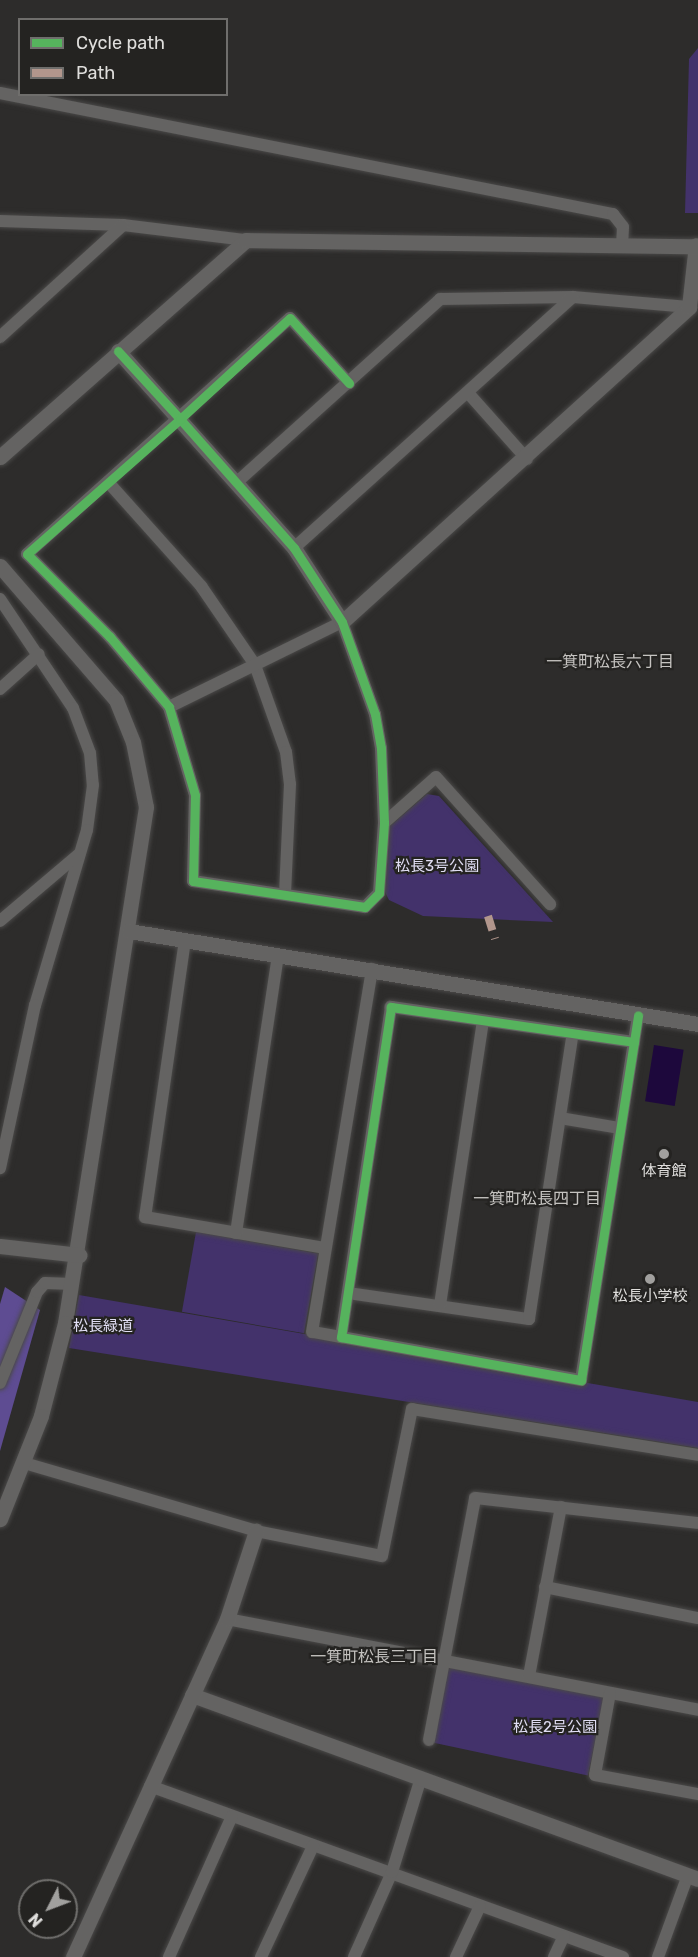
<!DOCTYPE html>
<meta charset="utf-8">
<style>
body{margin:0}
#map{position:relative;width:698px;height:1957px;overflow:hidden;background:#2d2c2b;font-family:Rubik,"Noto Sans JP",sans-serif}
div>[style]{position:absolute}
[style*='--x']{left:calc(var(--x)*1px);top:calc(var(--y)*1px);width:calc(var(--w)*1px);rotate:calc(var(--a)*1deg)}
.green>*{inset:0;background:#43326b;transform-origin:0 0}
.forest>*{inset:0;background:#5e4c92}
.water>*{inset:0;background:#1d083c;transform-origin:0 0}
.roads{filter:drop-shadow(0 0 2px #4a4948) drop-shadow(0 0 2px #4a4948)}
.minor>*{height:12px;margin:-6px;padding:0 6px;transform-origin:6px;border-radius:6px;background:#646362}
.tertiary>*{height:15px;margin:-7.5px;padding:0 7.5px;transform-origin:7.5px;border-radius:7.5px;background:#646362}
.quiet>*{height:8px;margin-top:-4px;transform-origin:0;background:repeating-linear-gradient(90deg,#b2968c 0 15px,transparent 0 23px)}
.cycleway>*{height:9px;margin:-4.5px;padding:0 4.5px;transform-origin:4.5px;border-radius:4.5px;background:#56b35d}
.dots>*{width:16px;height:16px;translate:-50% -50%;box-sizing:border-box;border:3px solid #242321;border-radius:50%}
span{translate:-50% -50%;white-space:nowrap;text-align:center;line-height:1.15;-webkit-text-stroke:4.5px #242321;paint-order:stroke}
.park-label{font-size:15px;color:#e0ddf3}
.poi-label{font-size:15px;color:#dfdedc}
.neighbourhood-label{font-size:16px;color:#c5c3c0}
.legend{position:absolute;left:18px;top:18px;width:210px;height:78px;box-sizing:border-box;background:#242321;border:2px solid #6f6e6c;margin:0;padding:8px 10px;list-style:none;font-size:18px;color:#dfdedc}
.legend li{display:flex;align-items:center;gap:12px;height:30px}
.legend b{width:30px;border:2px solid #6f6e6c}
.north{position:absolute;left:18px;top:1879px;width:60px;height:60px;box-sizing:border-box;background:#242321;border:2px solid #6f6e6c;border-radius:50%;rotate:228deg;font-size:16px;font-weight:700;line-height:24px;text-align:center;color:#dfdedc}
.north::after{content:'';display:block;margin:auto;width:21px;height:27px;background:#a1a09e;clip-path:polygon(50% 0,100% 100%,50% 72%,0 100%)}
</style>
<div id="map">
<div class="green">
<div style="clip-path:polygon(698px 48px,698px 213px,685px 213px,689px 59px)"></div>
<div style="clip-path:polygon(427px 794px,439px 796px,553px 922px,423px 916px,389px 900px,385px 892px,389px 827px)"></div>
<div style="left:196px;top:1232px;width:124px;height:81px;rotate:10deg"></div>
<div style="clip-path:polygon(79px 1295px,698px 1402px,698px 1448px,69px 1348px)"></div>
<div style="left:448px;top:1664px;width:160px;height:80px;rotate:12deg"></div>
</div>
<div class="forest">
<div style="clip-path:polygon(5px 1287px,40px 1310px,0 1451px,0 1304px)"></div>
</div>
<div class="water">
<div style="left:654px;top:1045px;width:30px;height:57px;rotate:9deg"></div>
</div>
<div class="roads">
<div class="minor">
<div style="--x:0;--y:93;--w:625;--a:11.17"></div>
<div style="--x:613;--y:214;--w:16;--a:52"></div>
<div style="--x:623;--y:227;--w:19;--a:93"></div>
<div style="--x:0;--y:221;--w:123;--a:1.9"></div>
<div style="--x:123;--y:225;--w:124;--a:7"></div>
<div style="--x:0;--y:337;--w:166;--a:-42.3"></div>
<div style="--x:469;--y:394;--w:87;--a:48.3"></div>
<div style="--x:108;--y:482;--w:140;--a:48.2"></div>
<div style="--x:201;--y:586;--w:96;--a:55.6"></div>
<div style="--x:255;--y:665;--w:92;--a:70.4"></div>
<div style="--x:286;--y:752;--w:32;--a:83"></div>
<div style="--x:290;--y:784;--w:110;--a:92.6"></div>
<div style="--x:236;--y:483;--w:275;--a:-42"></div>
<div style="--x:440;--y:299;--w:133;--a:-0.9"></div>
<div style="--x:573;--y:297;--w:116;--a:4.9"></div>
<div style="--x:294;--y:548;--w:375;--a:-42"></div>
<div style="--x:0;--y:599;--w:131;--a:56.2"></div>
<div style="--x:73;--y:708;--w:48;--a:69.3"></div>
<div style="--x:90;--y:753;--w:32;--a:85"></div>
<div style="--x:93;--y:785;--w:45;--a:97.6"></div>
<div style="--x:87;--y:830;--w:183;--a:106.5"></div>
<div style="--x:35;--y:1005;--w:167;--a:102.1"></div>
<div style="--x:0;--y:689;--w:52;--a:-41.9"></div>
<div style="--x:169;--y:707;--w:193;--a:-26.2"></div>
<div style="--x:342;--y:622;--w:98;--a:70.3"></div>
<div style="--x:375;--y:714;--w:35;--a:80"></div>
<div style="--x:381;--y:748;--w:75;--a:87.7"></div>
<div style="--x:384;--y:823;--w:70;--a:94.1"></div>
<div style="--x:379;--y:893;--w:20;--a:135"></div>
<div style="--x:365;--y:907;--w:174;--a:-171.4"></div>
<div style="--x:193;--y:881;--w:86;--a:-88.7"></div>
<div style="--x:195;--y:795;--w:92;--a:-106.5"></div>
<div style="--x:169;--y:707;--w:92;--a:-130.1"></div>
<div style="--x:110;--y:637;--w:117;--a:-135"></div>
<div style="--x:27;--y:554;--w:353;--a:-41.9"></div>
<div style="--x:290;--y:318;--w:88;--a:47.8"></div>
<div style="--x:384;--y:823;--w:69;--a:-41.5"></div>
<div style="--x:436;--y:777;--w:171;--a:48.1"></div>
<div style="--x:0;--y:921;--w:104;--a:-40.3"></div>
<div style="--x:185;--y:940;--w:280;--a:98.2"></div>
<div style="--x:145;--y:1217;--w:183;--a:9.8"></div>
<div style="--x:634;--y:1042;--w:246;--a:-171.8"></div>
<div style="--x:391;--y:1007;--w:334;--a:98.6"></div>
<div style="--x:341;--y:1337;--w:244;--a:10.2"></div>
<div style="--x:581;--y:1380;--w:369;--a:-81.1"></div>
<div style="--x:560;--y:1118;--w:61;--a:9.5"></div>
<div style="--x:236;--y:1233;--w:281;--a:-81.4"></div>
<div style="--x:348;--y:1293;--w:183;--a:8.2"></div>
<div style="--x:529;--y:1319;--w:289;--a:-81.3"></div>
<div style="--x:440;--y:1305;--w:287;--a:-81.4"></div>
<div style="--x:341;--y:1337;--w:29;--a:-170"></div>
<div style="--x:312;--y:1332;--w:368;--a:-80.6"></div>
<div style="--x:0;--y:1383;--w:98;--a:-67.9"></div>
<div style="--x:37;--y:1292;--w:12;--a:-48"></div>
<div style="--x:45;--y:1283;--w:28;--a:2"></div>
<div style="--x:24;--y:1463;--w:242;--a:16.3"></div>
<div style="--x:256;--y:1531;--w:128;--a:11.2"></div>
<div style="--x:382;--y:1556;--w:150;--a:-78.5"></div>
<div style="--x:412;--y:1409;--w:290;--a:9.1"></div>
<div style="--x:545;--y:1587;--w:156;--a:11.5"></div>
<div style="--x:227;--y:1619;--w:480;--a:10.9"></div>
<div style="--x:529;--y:1676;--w:172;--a:-79.3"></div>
<div style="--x:610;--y:1693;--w:83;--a:100.4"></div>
<div style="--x:595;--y:1775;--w:105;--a:10.5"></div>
<div style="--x:429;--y:1740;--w:246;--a:-79.2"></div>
<div style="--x:475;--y:1498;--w:224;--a:6.4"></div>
<div style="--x:150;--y:1786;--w:503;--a:19.88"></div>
<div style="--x:169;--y:1957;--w:154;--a:-65.9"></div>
<div style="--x:261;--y:1957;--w:123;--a:-64.9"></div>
<div style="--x:354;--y:1957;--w:93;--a:-65.9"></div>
<div style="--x:392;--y:1872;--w:98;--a:-72.9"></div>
<div style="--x:456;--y:1957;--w:56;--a:-64.8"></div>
<div style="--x:554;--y:1957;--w:23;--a:-65"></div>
<div style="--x:658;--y:1957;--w:87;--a:-69.9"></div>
</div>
<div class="tertiary">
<div style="--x:118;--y:351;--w:264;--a:48.2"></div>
<div style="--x:294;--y:548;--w:88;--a:57"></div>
<div style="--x:342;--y:622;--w:469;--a:-42.2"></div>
<div style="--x:689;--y:307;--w:62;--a:-83.6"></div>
<div style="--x:0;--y:457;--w:328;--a:-41.4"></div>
<div style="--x:246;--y:240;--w:452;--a:0.8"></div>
<div style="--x:0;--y:566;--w:177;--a:49.1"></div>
<div style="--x:116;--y:700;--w:45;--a:68"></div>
<div style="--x:133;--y:742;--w:66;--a:78.7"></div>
<div style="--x:146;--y:807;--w:522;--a:98.92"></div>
<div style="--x:65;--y:1323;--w:96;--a:104.5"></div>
<div style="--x:41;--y:1416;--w:111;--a:111.7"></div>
<div style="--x:129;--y:931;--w:577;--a:9.28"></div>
<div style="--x:0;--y:1246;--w:80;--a:6.5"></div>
<div style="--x:192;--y:1695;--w:538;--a:19.98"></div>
<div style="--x:73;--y:1957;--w:371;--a:-65.5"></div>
<div style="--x:227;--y:1619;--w:93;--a:-71.8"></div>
</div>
</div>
<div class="quiet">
<div style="--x:488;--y:916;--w:24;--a:73"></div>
</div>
<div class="cycleway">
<div style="--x:118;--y:351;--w:92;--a:47.6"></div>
<div style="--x:180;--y:419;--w:172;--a:48.5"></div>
<div style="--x:294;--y:548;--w:88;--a:57"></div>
<div style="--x:342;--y:622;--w:98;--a:70.3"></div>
<div style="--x:375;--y:714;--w:35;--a:80"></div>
<div style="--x:381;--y:748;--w:75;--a:87.7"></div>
<div style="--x:384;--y:823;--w:70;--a:94.1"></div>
<div style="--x:379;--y:893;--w:20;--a:135"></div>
<div style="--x:365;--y:907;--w:174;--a:-171.4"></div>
<div style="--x:193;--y:881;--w:86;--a:-88.7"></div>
<div style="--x:195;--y:795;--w:92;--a:-106.5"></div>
<div style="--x:169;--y:707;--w:92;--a:-130.1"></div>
<div style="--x:110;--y:637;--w:117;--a:-135"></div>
<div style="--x:27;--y:554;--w:204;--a:-41.4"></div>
<div style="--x:180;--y:419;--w:149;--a:-42.6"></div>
<div style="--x:290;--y:318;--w:88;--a:47.8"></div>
<div style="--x:634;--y:1042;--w:246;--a:-171.8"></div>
<div style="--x:391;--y:1007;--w:334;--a:98.6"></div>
<div style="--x:341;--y:1337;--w:244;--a:10.2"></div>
<div style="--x:581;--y:1380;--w:369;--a:-81.1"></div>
</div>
<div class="dots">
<div style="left:664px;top:1154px;background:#a1a09e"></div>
<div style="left:650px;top:1279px;background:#a1a09e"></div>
</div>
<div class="park-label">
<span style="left:437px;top:867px">松長3号公園</span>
<span style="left:103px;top:1327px">松長緑道</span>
<span style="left:555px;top:1728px">松長2号公園</span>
</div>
<div class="poi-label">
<span style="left:664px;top:1172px">体育館</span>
<span style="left:650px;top:1297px">松長小学校</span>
</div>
<div class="neighbourhood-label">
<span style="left:610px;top:662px">一箕町松長六丁目</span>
<span style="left:537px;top:1199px">一箕町松長四丁目</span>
<span style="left:374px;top:1657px">一箕町松長三丁目</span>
</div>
<ul class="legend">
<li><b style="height:8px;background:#56b35d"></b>Cycle path</li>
<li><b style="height:8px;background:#b2968c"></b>Path</li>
</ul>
<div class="north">N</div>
</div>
